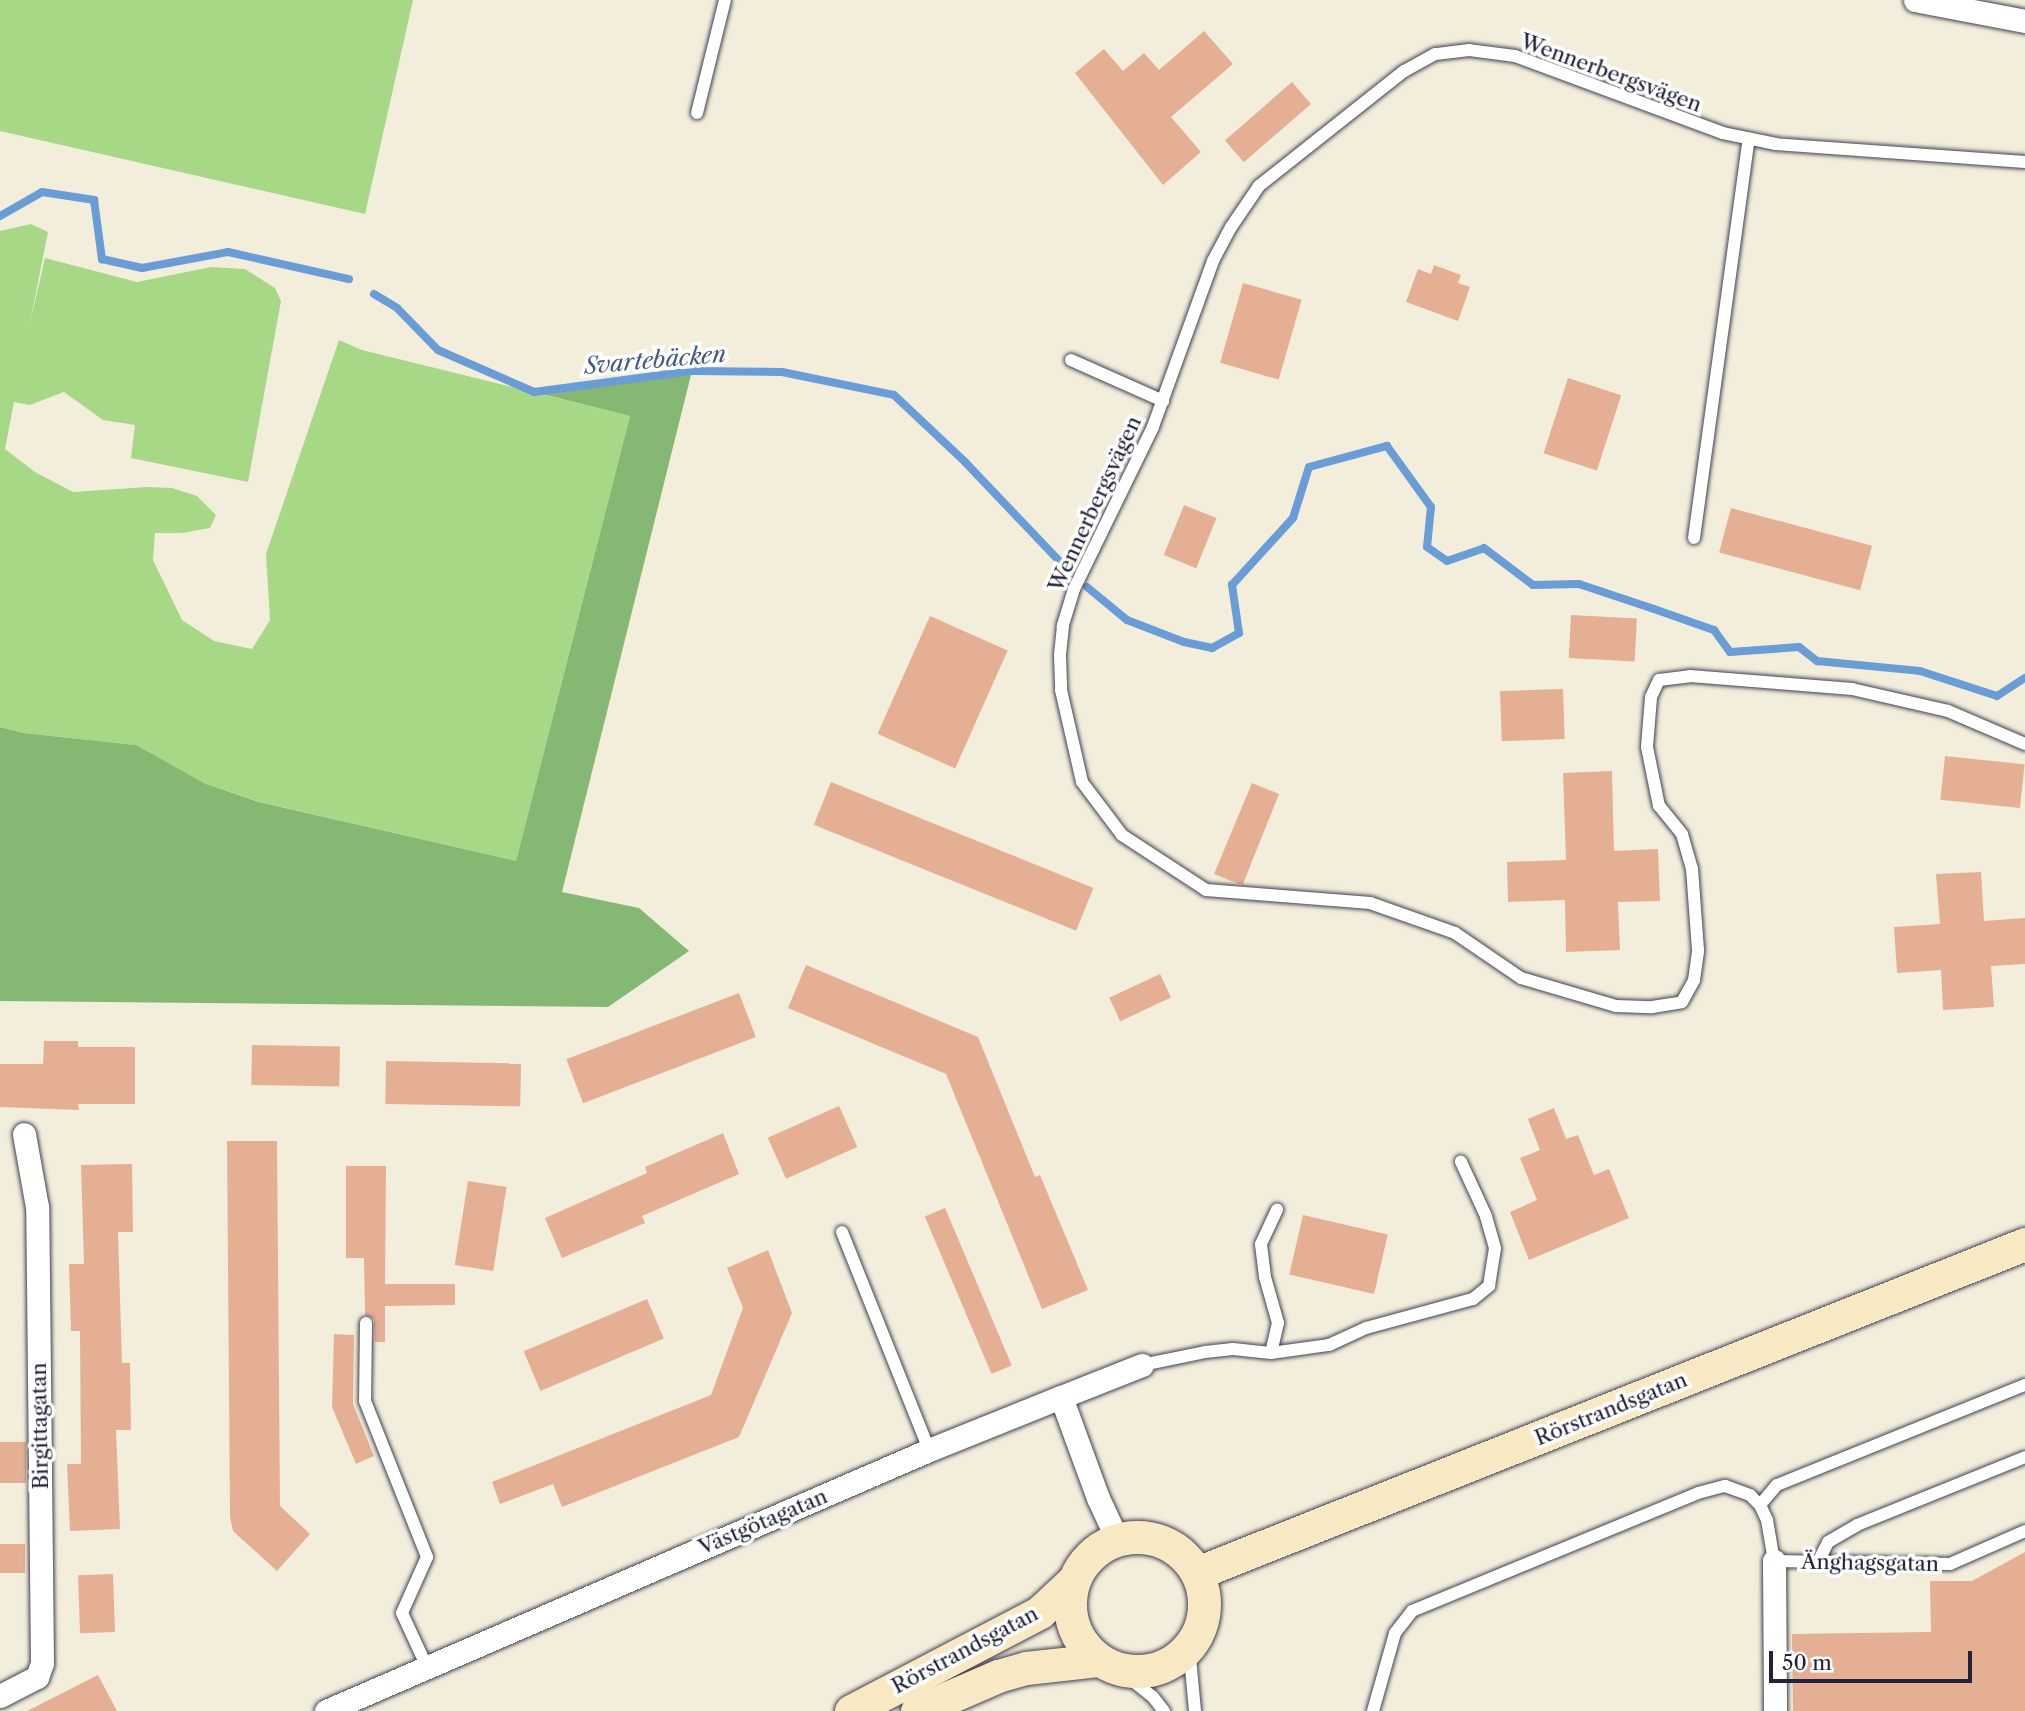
<!DOCTYPE html>
<meta charset="utf-8">
<style>
body{margin:0}
#map{position:relative;width:2025px;height:1711px;overflow:hidden;background:#f3eedc;font-family:"Libre Caslon Text",serif}
div>[style]{position:absolute}
[style*='--x']{left:calc(var(--x)*1px);top:calc(var(--y)*1px);width:calc(var(--w)*1px);rotate:calc(var(--a)*1deg)}
.green>*{inset:0;background:#a7d886}
.forest>*{inset:0;background:#85b873}
.stream>*{height:8px;margin:-4px;padding:0 4px;transform-origin:4px;border-radius:4px;background:#6a9cd5}
.building>*{inset:0;background:#e5af94;transform-origin:0 0}
.roads{filter:drop-shadow(0 0 2px #414153) drop-shadow(0 0 2px #414153)}
.service>*{height:12px;margin:-6px;padding:0 6px;transform-origin:6px;border-radius:6px;background:#fff}
.minor>*{height:23px;margin:-11.5px;padding:0 11.5px;transform-origin:11.5px;border-radius:11.5px;background:#fff}
.secondary>*{height:33px;margin:-16.5px;padding:0 16.5px;transform-origin:16.5px;border-radius:16.5px;background:#f8e8c3}
.secondary>.ring{margin:-16.5px;padding:0;box-sizing:content-box;background:none;border:33px solid #f8e8c3;border-radius:50%}
span{translate:-50% -50%;white-space:nowrap;text-align:center;line-height:1.15;-webkit-text-stroke:7px #fff;paint-order:stroke}
.street-label{font-size:21px;color:#22223b}
.water-label{font-size:23px;color:#425980;font-style:italic}
.scale{position:absolute;left:1769px;top:1651px;width:203px;height:32px;box-sizing:border-box;border:4px solid #22223b;border-top:0;padding-left:9px;font-size:21px;line-height:24px;white-space:nowrap;color:#22223b;-webkit-text-stroke:5px #fff;paint-order:stroke}
</style>
<div id="map">
<div class="green">
<div style="clip-path:polygon(0 0,413px 0,365px 214px,0 131px)"></div>
<div style="clip-path:polygon(31px 224px,48px 232px,30px 323px,45px 258px,137px 282px,211px 267px,245px 269px,275px 288px,281px 301px,248px 482px,131px 458px,135px 425px,103px 420px,64px 392px,30px 405px,14px 402px,5px 449px,35px 472px,73px 492px,147px 487px,172px 488px,197px 496px,216px 515px,210px 528px,182px 533px,155px 533px,153px 560px,182px 620px,214px 641px,252px 649px,270px 620px,266px 554px,339px 340px,362px 350px,630px 416px,516px 861px,260px 802px,206px 784px,135px 745px,23px 733px,0 727px,0 231px)"></div>
</div>
<div class="forest">
<div style="clip-path:polygon(692px 371px,562px 892px,639px 908px,689px 951px,608px 1007px,0 1001px,0 727px,23px 733px,136px 745px,206px 784px,259px 802px,516px 861px,630px 416px,534px 392px)"></div>
</div>
<div class="stream">
<div style="--x:0;--y:216;--w:48;--a:-29.7"></div>
<div style="--x:42;--y:192;--w:53;--a:8.7"></div>
<div style="--x:94;--y:200;--w:60;--a:82.3"></div>
<div style="--x:102;--y:259;--w:41;--a:12.7"></div>
<div style="--x:142;--y:268;--w:87;--a:-10.5"></div>
<div style="--x:228;--y:252;--w:124;--a:12.6"></div>
<div style="--x:374;--y:294;--w:27;--a:31"></div>
<div style="--x:397;--y:308;--w:59;--a:45.7"></div>
<div style="--x:438;--y:350;--w:105;--a:23.6"></div>
<div style="--x:534;--y:392;--w:159;--a:-7.6"></div>
<div style="--x:692;--y:371;--w:90;--a:0.6"></div>
<div style="--x:782;--y:372;--w:114;--a:11.6"></div>
<div style="--x:894;--y:395;--w:98;--a:43.3"></div>
<div style="--x:965;--y:462;--w:144;--a:46.4"></div>
<div style="--x:1087;--y:587;--w:52;--a:39.5"></div>
<div style="--x:1127;--y:620;--w:61;--a:21.1"></div>
<div style="--x:1184;--y:642;--w:29;--a:12"></div>
<div style="--x:1212;--y:648;--w:31;--a:-29"></div>
<div style="--x:1239;--y:633;--w:49;--a:-98.3"></div>
<div style="--x:1232;--y:585;--w:91;--a:-47.7"></div>
<div style="--x:1293;--y:518;--w:53;--a:-72.6"></div>
<div style="--x:1309;--y:467;--w:81;--a:-15.1"></div>
<div style="--x:1387;--y:446;--w:75;--a:54.2"></div>
<div style="--x:1431;--y:507;--w:40;--a:95.7"></div>
<div style="--x:1427;--y:547;--w:24;--a:35"></div>
<div style="--x:1447;--y:561;--w:39;--a:-19"></div>
<div style="--x:1484;--y:548;--w:61;--a:37.1"></div>
<div style="--x:1533;--y:585;--w:46;--a:-1.2"></div>
<div style="--x:1579;--y:584;--w:79;--a:18.4"></div>
<div style="--x:1654;--y:609;--w:64;--a:19.3"></div>
<div style="--x:1714;--y:630;--w:27;--a:54"></div>
<div style="--x:1730;--y:652;--w:69;--a:-4.1"></div>
<div style="--x:1799;--y:647;--w:23;--a:38"></div>
<div style="--x:1817;--y:661;--w:103;--a:5.5"></div>
<div style="--x:1920;--y:671;--w:81;--a:18"></div>
<div style="--x:1997;--y:696;--w:33;--a:-33"></div>
</div>
<div class="building">
<div style="clip-path:polygon(1204px 31px,1233px 64px,1171px 117px,1201px 152px,1163px 185px,1075px 73px,1104px 49px,1123px 71px,1144px 53px,1159px 70px)"></div>
<div style="left:1292px;top:82px;width:29px;height:89px;rotate:49deg"></div>
<div style="clip-path:polygon(1434px 265px,1461px 275px,1458px 283px,1470px 287px,1458px 321px,1406px 302px,1418px 269px,1431px 274px)"></div>
<div style="left:1243px;top:283px;width:61px;height:83px;rotate:16deg"></div>
<div style="left:1568px;top:378px;width:56px;height:79px;rotate:18deg"></div>
<div style="left:1184px;top:505px;width:35px;height:54px;rotate:22deg"></div>
<div style="left:1731px;top:508px;width:146px;height:46px;rotate:15deg"></div>
<div style="left:1571px;top:615px;width:66px;height:43px;rotate:3deg"></div>
<div style="left:930px;top:616px;width:85px;height:129px;rotate:24deg"></div>
<div style="left:1563px;top:689px;width:50px;height:63px;rotate:88deg"></div>
<div style="left:1945px;top:756px;width:80px;height:44px;rotate:6deg"></div>
<div style="clip-path:polygon(1612px 771px,1614px 851px,1658px 849px,1660px 901px,1618px 902px,1620px 950px,1566px 952px,1565px 900px,1508px 902px,1507px 862px,1566px 860px,1563px 773px)"></div>
<div style="left:831px;top:782px;width:283px;height:46px;rotate:22deg"></div>
<div style="clip-path:polygon(1252px 783px,1279px 794px,1243px 884px,1239px 884px,1214px 874px)"></div>
<div style="clip-path:polygon(1981px 872px,1984px 921px,2025px 918px,2025px 964px,1991px 966px,1994px 1007px,1943px 1010px,1941px 970px,1897px 973px,1894px 927px,1940px 924px,1936px 874px)"></div>
<div style="clip-path:polygon(806px 965px,978px 1037px,1035px 1177px,1040px 1175px,1088px 1290px,1042px 1309px,946px 1074px,788px 1008px)"></div>
<div style="left:1160px;top:974px;width:26px;height:56px;rotate:65deg"></div>
<div style="left:739px;top:993px;width:47px;height:185px;rotate:69deg"></div>
<div style="clip-path:polygon(44px 1041px,78px 1041px,78px 1047px,135px 1047px,135px 1104px,78px 1104px,79px 1110px,0 1107px,0 1064px,43px 1064px)"></div>
<div style="left:252px;top:1045px;width:88px;height:40px;rotate:1deg"></div>
<div style="left:386px;top:1061px;width:135px;height:43px;rotate:1deg"></div>
<div style="left:839px;top:1106px;width:45px;height:78px;rotate:66deg"></div>
<div style="clip-path:polygon(1554px 1108px,1566px 1139px,1578px 1135px,1594px 1175px,1609px 1169px,1629px 1218px,1529px 1260px,1510px 1212px,1537px 1200px,1520px 1158px,1540px 1150px,1528px 1119px)"></div>
<div style="clip-path:polygon(723px 1133px,739px 1174px,642px 1216px,645px 1223px,562px 1258px,545px 1218px,647px 1173px,645px 1167px)"></div>
<div style="clip-path:polygon(227px 1141px,277px 1141px,280px 1506px,310px 1534px,277px 1571px,233px 1531px,230px 1517px)"></div>
<div style="clip-path:polygon(132px 1164px,133px 1232px,118px 1232px,122px 1363px,130px 1363px,131px 1430px,116px 1430px,120px 1529px,70px 1531px,67px 1464px,81px 1464px,80px 1331px,71px 1331px,69px 1264px,84px 1264px,81px 1165px)"></div>
<div style="clip-path:polygon(346px 1166px,386px 1166px,385px 1284px,455px 1284px,455px 1305px,385px 1306px,385px 1342px,375px 1342px,374px 1319px,365px 1315px,364px 1258px,346px 1258px)"></div>
<div style="left:468px;top:1181px;width:39px;height:85px;rotate:9deg"></div>
<div style="left:945px;top:1208px;width:171px;height:22px;rotate:67deg"></div>
<div style="left:1303px;top:1215px;width:87px;height:61px;rotate:13deg"></div>
<div style="clip-path:polygon(768px 1250px,792px 1313px,739px 1437px,562px 1507px,553px 1484px,500px 1504px,492px 1482px,711px 1395px,743px 1308px,727px 1268px)"></div>
<div style="left:647px;top:1299px;width:43px;height:134px;rotate:67deg"></div>
<div style="clip-path:polygon(334px 1334px,354px 1335px,353px 1404px,374px 1456px,356px 1464px,332px 1407px)"></div>
<div style="left:0;top:1442px;width:26px;height:41px"></div>
<div style="left:0;top:1544px;width:25px;height:29px"></div>
<div style="clip-path:polygon(2025px 1552px,2025px 1711px,1793px 1711px,1792px 1634px,1931px 1632px,1930px 1581px,1972px 1581px)"></div>
<div style="left:113px;top:1574px;width:58px;height:35px;rotate:88deg"></div>
<div style="clip-path:polygon(98px 1675px,117px 1711px,27px 1711px)"></div>
</div>
<div class="roads">
<div class="service">
<div style="--x:697;--y:113;--w:116;--a:-76.1"></div>
<div style="--x:2025;--y:162;--w:250;--a:-175.9"></div>
<div style="--x:1776;--y:144;--w:54;--a:-168.3"></div>
<div style="--x:1723;--y:133;--w:222;--a:-159.7"></div>
<div style="--x:1515;--y:56;--w:46;--a:-172.6"></div>
<div style="--x:1469;--y:50;--w:34;--a:173"></div>
<div style="--x:1435;--y:54;--w:35;--a:151"></div>
<div style="--x:1404;--y:71;--w:185;--a:141.6"></div>
<div style="--x:1259;--y:186;--w:50;--a:124.3"></div>
<div style="--x:1231;--y:227;--w:38;--a:118"></div>
<div style="--x:1213;--y:261;--w:177;--a:109.9"></div>
<div style="--x:1153;--y:427;--w:180;--a:116"></div>
<div style="--x:1074;--y:589;--w:39;--a:107"></div>
<div style="--x:1063;--y:626;--w:29;--a:96"></div>
<div style="--x:1060;--y:655;--w:35;--a:88"></div>
<div style="--x:1061;--y:690;--w:94;--a:77.1"></div>
<div style="--x:1082;--y:782;--w:66;--a:53"></div>
<div style="--x:1122;--y:835;--w:100;--a:33.2"></div>
<div style="--x:1206;--y:890;--w:165;--a:4.5"></div>
<div style="--x:1370;--y:903;--w:90;--a:19.4"></div>
<div style="--x:1455;--y:933;--w:80;--a:34.3"></div>
<div style="--x:1521;--y:978;--w:99;--a:16.4"></div>
<div style="--x:1616;--y:1006;--w:36;--a:2"></div>
<div style="--x:1652;--y:1007;--w:30;--a:-9"></div>
<div style="--x:1682;--y:1002;--w:25;--a:-61"></div>
<div style="--x:1694;--y:980;--w:30;--a:-82"></div>
<div style="--x:1698;--y:950;--w:81;--a:-94.2"></div>
<div style="--x:1692;--y:869;--w:36;--a:-106"></div>
<div style="--x:1682;--y:834;--w:36;--a:-129"></div>
<div style="--x:1659;--y:806;--w:60;--a:-101.5"></div>
<div style="--x:1647;--y:747;--w:50;--a:-85.4"></div>
<div style="--x:1651;--y:697;--w:19;--a:-65"></div>
<div style="--x:1659;--y:680;--w:31;--a:-7"></div>
<div style="--x:1690;--y:676;--w:163;--a:4.6"></div>
<div style="--x:1852;--y:689;--w:98;--a:12.9"></div>
<div style="--x:1948;--y:711;--w:84;--a:23.2"></div>
<div style="--x:1071;--y:360;--w:101;--a:24"></div>
<div style="--x:1694;--y:538;--w:403;--a:-82.2"></div>
<div style="--x:842;--y:1232;--w:235;--a:68.2"></div>
<div style="--x:366;--y:1323;--w:78;--a:90.7"></div>
<div style="--x:365;--y:1401;--w:168;--a:68.3"></div>
<div style="--x:427;--y:1557;--w:61;--a:114.1"></div>
<div style="--x:402;--y:1613;--w:60;--a:65.2"></div>
<div style="--x:1271;--y:1353;--w:31;--a:-77"></div>
<div style="--x:1278;--y:1323;--w:48;--a:-105.8"></div>
<div style="--x:1265;--y:1277;--w:33;--a:-97"></div>
<div style="--x:1261;--y:1244;--w:38;--a:-65"></div>
<div style="--x:1142;--y:1365;--w:64;--a:-11.7"></div>
<div style="--x:1205;--y:1352;--w:28;--a:-6"></div>
<div style="--x:1233;--y:1349;--w:38;--a:6"></div>
<div style="--x:1271;--y:1353;--w:59;--a:-7.9"></div>
<div style="--x:1329;--y:1345;--w:41;--a:-24.7"></div>
<div style="--x:1366;--y:1328;--w:111;--a:-15.2"></div>
<div style="--x:1473;--y:1299;--w:21;--a:-39"></div>
<div style="--x:1489;--y:1286;--w:38;--a:-81"></div>
<div style="--x:1495;--y:1248;--w:33;--a:-106"></div>
<div style="--x:1486;--y:1216;--w:60;--a:-114.8"></div>
<div style="--x:1760;--y:1505;--w:26;--a:-50"></div>
<div style="--x:1777;--y:1485;--w:267;--a:-22"></div>
<div style="--x:1818;--y:1562;--w:22;--a:-63"></div>
<div style="--x:1828;--y:1542;--w:34;--a:-30"></div>
<div style="--x:1857;--y:1525;--w:181;--a:-22"></div>
<div style="--x:1189;--y:1647;--w:64;--a:84.6"></div>
<div style="--x:1118;--y:1669;--w:45;--a:38.7"></div>
<div style="--x:1153;--y:1697;--w:18;--a:52"></div>
<div style="--x:1373;--y:1711;--w:81;--a:-74.2"></div>
<div style="--x:1395;--y:1633;--w:28;--a:-52"></div>
<div style="--x:1412;--y:1611;--w:309;--a:-22.4"></div>
<div style="--x:1698;--y:1493;--w:28;--a:-15"></div>
<div style="--x:1725;--y:1486;--w:27;--a:20"></div>
<div style="--x:1750;--y:1495;--w:14;--a:45"></div>
<div style="--x:1760;--y:1505;--w:17;--a:65"></div>
<div style="--x:1767;--y:1520;--w:42;--a:80.3"></div>
<div style="--x:1774;--y:1561;--w:176;--a:1"></div>
<div style="--x:1950;--y:1564;--w:82;--a:-23.7"></div>
</div>
<div class="minor">
<div style="--x:1915;--y:0;--w:112;--a:10.8"></div>
<div style="--x:1061;--y:1397;--w:87;--a:-21.6"></div>
<div style="--x:1774;--y:1561;--w:150;--a:89.6"></div>
<div style="--x:0;--y:1696;--w:42;--a:-27.2"></div>
<div style="--x:37;--y:1677;--w:15;--a:-70"></div>
<div style="--x:42;--y:1663;--w:456;--a:-90.6"></div>
<div style="--x:37;--y:1207;--w:74;--a:-100.1"></div>
<div style="--x:326;--y:1711;--w:657;--a:-23.4"></div>
<div style="--x:929;--y:1450;--w:142;--a:-21.9"></div>
<div style="--x:1061;--y:1397;--w:108;--a:69.9"></div>
<div style="--x:1098;--y:1498;--w:45;--a:65.1"></div>
</div>
<div class="secondary">
<div class="ring" style="left:1070px;top:1537px;width:101px;height:101px"></div>
<div style="--x:1197;--y:1573;--w:891;--a:-21.67"></div>
<div style="--x:851;--y:1711;--w:213;--a:-27.6"></div>
<div style="--x:1040;--y:1612;--w:45;--a:-43.2"></div>
<div style="--x:917;--y:1711;--w:88;--a:-23.4"></div>
<div style="--x:998;--y:1676;--w:29;--a:-16"></div>
<div style="--x:1026;--y:1668;--w:72;--a:-6.3"></div>
</div>
</div>
<div class="street-label">
<span style="left:1611px;top:73px;rotate:20deg">Wennerbergsvägen</span>
<span style="left:1095px;top:504px;rotate:-65deg">Wennerbergsvägen</span>
<span style="left:1611px;top:1409px;rotate:-22deg">Rörstrandsgatan</span>
<span style="left:40px;top:1426px;rotate:-91deg">Birgittagatan</span>
<span style="left:763px;top:1522px;rotate:-23deg">Västgötagatan</span>
<span style="left:1870px;top:1563px;rotate:1deg">Änghagsgatan</span>
<span style="left:965px;top:1650px;rotate:-28deg">Rörstrandsgatan</span>
</div>
<div class="water-label">
<span style="left:655px;top:360px;rotate:-5deg">Svartebäcken</span>
</div>
<div class="scale">50 m</div>
</div>
